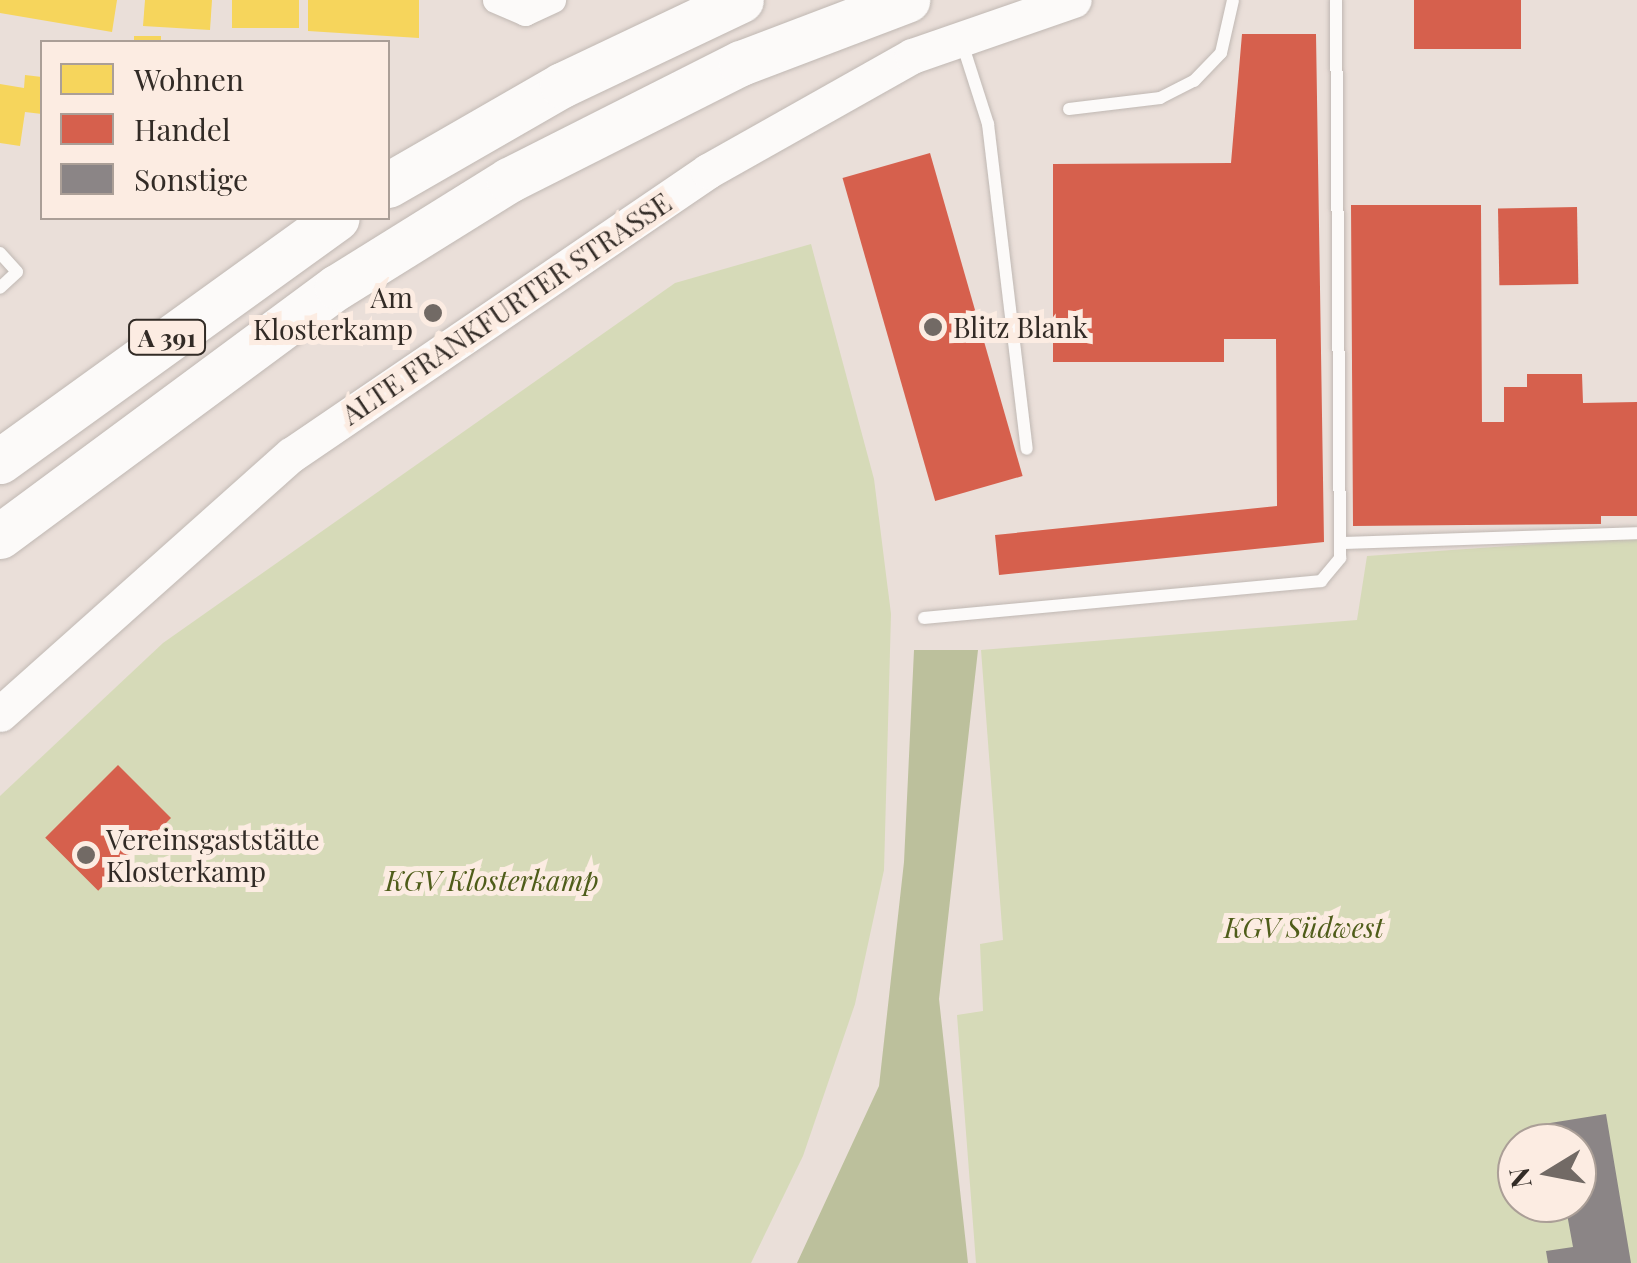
<!DOCTYPE html>
<meta charset="utf-8">
<style>
body{margin:0}
#map{position:relative;width:1637px;height:1263px;overflow:hidden;background:#eadfd9;font-family:"Playfair Display",serif}
div>[style]{position:absolute}
[style*='--x']{left:calc(var(--x)*1px);top:calc(var(--y)*1px);width:calc(var(--w)*1px);rotate:calc(var(--a)*1deg)}
.green>*{inset:0;background:#d6dab8}
.forest>*{inset:0;background:#bcc09c}
.homes>*{inset:0;background:#f6d55c;transform-origin:0 0}
.shops>*{inset:0;background:#d6604d;transform-origin:0 0}
.building>*{inset:0;background:#8b8586}
.roads{filter:drop-shadow(0 0 2px #c0b8b3) drop-shadow(0 0 2px #c0b8b3)}
.lane>*{height:12px;margin:-6px;padding:0 6px;transform-origin:6px;border-radius:6px;background:#fcfaf9}
.street>*{height:25px;margin:-12.5px;padding:0 12.5px;transform-origin:12.5px;border-radius:12.5px;background:#fcfaf9}
.secondary>*{height:35px;margin:-17.5px;padding:0 17.5px;transform-origin:17.5px;border-radius:17.5px;background:#fcfaf9}
.highway>*{height:45px;margin:-22.5px;padding:0 22.5px;transform-origin:22.5px;border-radius:22.5px;background:#fcfaf9}
.dots>*{width:28px;height:28px;translate:-50% -50%;box-sizing:border-box;border:5px solid #fcece2;border-radius:50%}
span{translate:-50% -50%;white-space:nowrap;text-align:center;line-height:1.15;-webkit-text-stroke:10px #fcece2;paint-order:stroke}
.shield-label span{padding:2px 8px;background:#fcece2;border:2px solid;border-radius:8px;-webkit-text-stroke-width:0}
.shield-label{font-size:25px;color:#322b26;font-weight:700}
.poi-label{font-size:28px;color:#322b26}
.right{translate:-100% -50%;text-align:right}
.left{translate:0 -50%;text-align:left}
.street-label{font-size:28px;color:#322b26}
.park-label{font-size:28px;color:#4f5d1a;font-style:italic}
.legend{position:absolute;left:40px;top:40px;width:350px;height:180px;box-sizing:border-box;background:#fcece2;border:2px solid #ab9f97;margin:0;padding:12px 18px;list-style:none;font-size:30px;color:#322b26}
.legend li{display:flex;align-items:center;gap:20px;height:50px}
.legend b{width:50px;border:2px solid #ab9f97}
.north{position:absolute;left:1497px;top:1123px;width:100px;height:100px;box-sizing:border-box;background:#fcece2;border:2px solid #ab9f97;border-radius:50%;rotate:260deg;font-size:28px;font-weight:700;line-height:40px;text-align:center;color:#322b26}
.north::after{content:'';display:block;margin:auto;width:35px;height:45px;background:#726a65;clip-path:polygon(50% 0,100% 100%,50% 72%,0 100%)}
</style>
<div id="map">
<div class="green">
<div style="clip-path:polygon(811px 244px,874px 479px,891px 614px,884px 870px,855px 1004px,803px 1156px,751px 1263px,0 1263px,0 796px,163px 643px,675px 283px)"></div>
<div style="clip-path:polygon(evenodd,1637px 537px,1637px 1263px,976px 1263px,957px 1015px,983px 1011px,980px 944px,1003px 940px,981px 650px,1357px 620px,1367px 556px,1637px 537px,1517px 1143px,1577px 1143px,1577px 1203px,1517px 1203px,1517px 1143px)"></div>
</div>
<div class="forest">
<div style="clip-path:polygon(914px 650px,978px 650px,939px 999px,968px 1263px,797px 1263px,879px 1086px,904px 862px)"></div>
</div>
<div class="homes">
<div style="clip-path:polygon(0 0,117px 0,112px 32px,0 13px)"></div>
<div style="clip-path:polygon(145px 0,212px 0,210px 30px,143px 26px)"></div>
<div style="left:232px;top:0;width:67px;height:28px"></div>
<div style="clip-path:polygon(308px 0,419px 0,419px 38px,308px 31px)"></div>
<div style="left:134px;top:36px;width:27px;height:6px"></div>
<div style="clip-path:polygon(25px 75px,42px 77px,42px 114px,25px 112px,20px 146px,0 143px,0 84px,24px 88px)"></div>
</div>
<div class="shops">
<div style="left:1414px;top:0;width:107px;height:49px"></div>
<div style="clip-path:polygon(1242px 34px,1316px 34px,1324px 542px,999px 575px,995px 535px,1277px 506px,1276px 339px,1224px 339px,1224px 362px,1053px 362px,1053px 164px,1231px 163px)"></div>
<div style="left:930px;top:153px;width:336px;height:91px;rotate:74deg"></div>
<div style="clip-path:polygon(1351px 205px,1481px 205px,1482px 422px,1504px 422px,1504px 387px,1527px 387px,1527px 374px,1582px 374px,1583px 403px,1637px 402px,1637px 516px,1601px 516px,1601px 524px,1353px 526px)"></div>
<div style="left:1577px;top:207px;width:77px;height:79px;rotate:89deg"></div>
<div style="left:118px;top:765px;width:75px;height:103px;rotate:45deg"></div>
</div>
<div class="building">
<div style="clip-path:polygon(1606px 1114px,1631px 1263px,1548px 1263px,1546px 1251px,1573px 1247px,1565px 1203px,1577px 1203px,1577px 1143px,1547px 1143px,1544px 1124px)"></div>
</div>
<div class="roads">
<div class="lane">
<div style="--x:962;--y:43;--w:85;--a:72.2"></div>
<div style="--x:988;--y:124;--w:327;--a:83.2"></div>
<div style="--x:1069;--y:109;--w:92;--a:-6.9"></div>
<div style="--x:1160;--y:98;--w:38;--a:-27"></div>
<div style="--x:1194;--y:81;--w:39;--a:-46"></div>
<div style="--x:1221;--y:53;--w:54;--a:-77.2"></div>
<div style="--x:0;--y:253;--w:25;--a:48"></div>
<div style="--x:17;--y:272;--w:23;--a:137"></div>
<div style="--x:1342;--y:543;--w:295;--a:-1.9"></div>
<div style="--x:924;--y:618;--w:399;--a:-5.3"></div>
<div style="--x:1321;--y:581;--w:30;--a:-50"></div>
<div style="--x:1340;--y:558;--w:558;--a:-90.41"></div>
</div>
<div class="street">
<div style="--x:495;--y:0;--w:33;--a:23"></div>
<div style="--x:525;--y:13;--w:31;--a:-25"></div>
</div>
<div class="secondary">
<div style="--x:0;--y:714;--w:390;--a:-41.7"></div>
<div style="--x:291;--y:455;--w:505;--a:-34.26"></div>
<div style="--x:708;--y:171;--w:234;--a:-29.4"></div>
<div style="--x:912;--y:56;--w:171;--a:-19.1"></div>
</div>
<div class="highway">
<div style="--x:388;--y:185;--w:201;--a:-29.9"></div>
<div style="--x:562;--y:85;--w:198;--a:-25.4"></div>
<div style="--x:0;--y:461;--w:415;--a:-35.8"></div>
<div style="--x:0;--y:536;--w:419;--a:-36.5"></div>
<div style="--x:337;--y:287;--w:203;--a:-31.9"></div>
<div style="--x:509;--y:180;--w:260;--a:-26.8"></div>
<div style="--x:741;--y:63;--w:178;--a:-20.8"></div>
</div>
</div>
<div class="dots">
<div style="left:433px;top:313px;background:#726a65"></div>
<div style="left:933px;top:327px;background:#726a65"></div>
<div style="left:86px;top:855px;background:#726a65"></div>
</div>
<div class="shield-label">
<span style="left:167px;top:337px">A 391</span>
</div>
<div class="poi-label">
<span class="right" style="left:413px;top:313px">Am<br>Klosterkamp</span>
<span class="left" style="left:953px;top:327px">Blitz Blank</span>
<span class="left" style="left:106px;top:855px">Vereinsgaststätte<br>Klosterkamp</span>
</div>
<div class="street-label">
<span style="left:506px;top:308px;rotate:-34deg">ALTE FRANKFURTER STRASSE</span>
</div>
<div class="park-label">
<span style="left:492px;top:880px">KGV Klosterkamp</span>
<span style="left:1304px;top:927px">KGV Südwest</span>
</div>
<ul class="legend">
<li><b style="height:28px;background:#f6d55c"></b>Wohnen</li>
<li><b style="height:28px;background:#d6604d"></b>Handel</li>
<li><b style="height:28px;background:#8b8586"></b>Sonstige</li>
</ul>
<div class="north">N</div>
</div>
